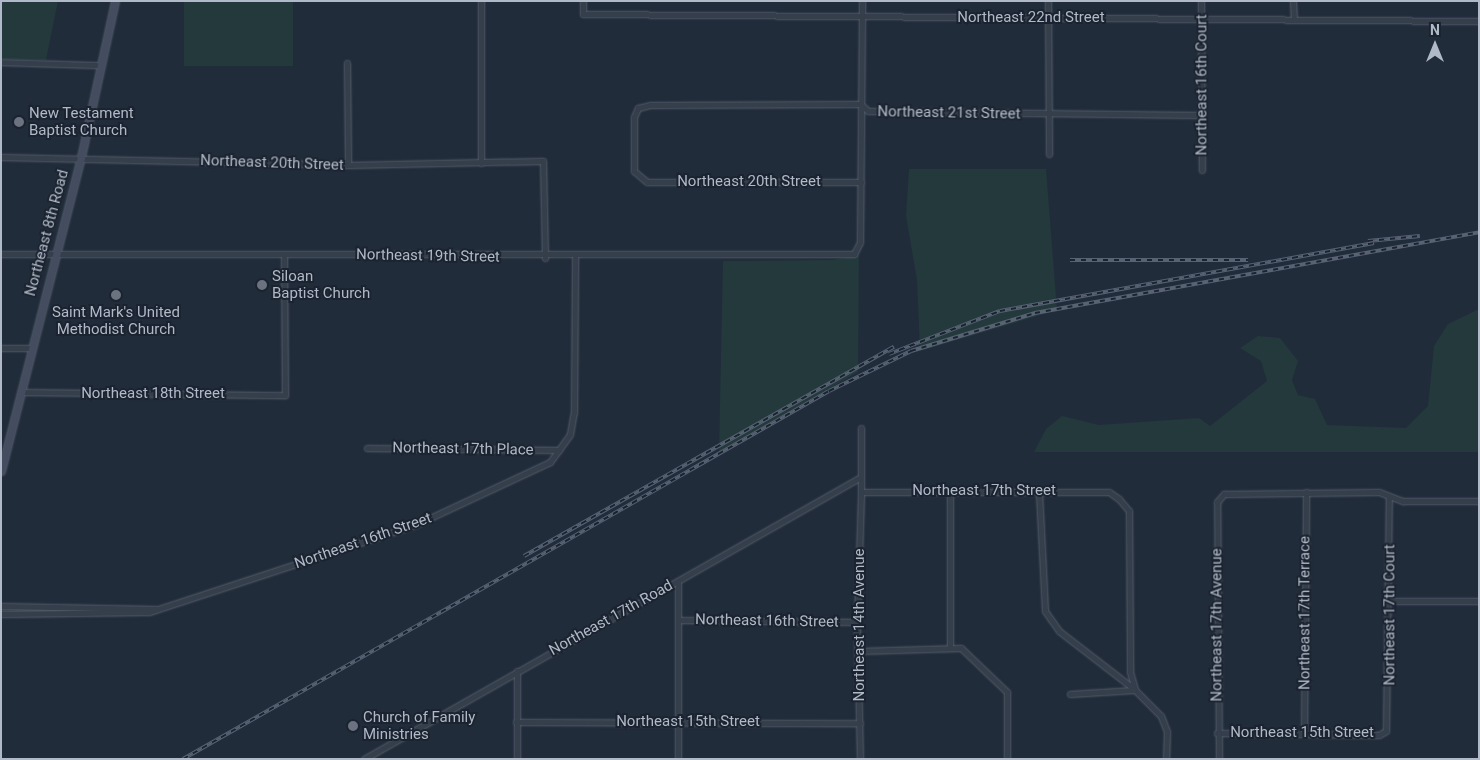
<!DOCTYPE html>
<style>
body{margin:0}
#map{position:relative;width:1480px;height:760px;overflow:hidden;background:#212c3b;font-family:Roboto,sans-serif}
div>[style]{position:absolute}
[style*='--x']{left:calc(var(--x)*1px);top:calc(var(--y)*1px);width:calc(var(--w)*1px);rotate:calc(var(--a)*1deg)}
.green>*{inset:0;background:#23393c;transform-origin:0 0}
.roads{filter:drop-shadow(0 0 1px #535c69) drop-shadow(0 0 1px #535c69)}
.minor>*{height:5px;margin:-2.5px;padding:0 2.5px;transform-origin:2.5px;border-radius:2.5px;background:#353e4b}
.secondary>*{height:7px;margin:-3.5px;padding:0 3.5px;transform-origin:3.5px;border-radius:3.5px;background:#434d5f}
.rail>*{height:4px;margin-top:-2px;transform-origin:0;background:repeating-linear-gradient(90deg,#1b2330 0 5.5px,#576273 0 11px);box-sizing:border-box;border-block:1px solid #576273}
.dots>*{width:14px;height:14px;translate:-50% -50%;box-sizing:border-box;border:2px solid #1b2330;border-radius:50%}
span{translate:-50% -50%;white-space:nowrap;text-align:center;line-height:1.15;-webkit-text-stroke:4px #1b2330;paint-order:stroke}
.street-label{font-size:15px;color:#b0b9c7}
.poi-label{font-size:15px;color:#b0b9c7}
.left{translate:0 -50%;text-align:left}
.frame{position:absolute;inset:0;border:2px solid #b0b9c7;pointer-events:none}
.north{position:absolute;left:1410px;top:20px;width:50px;height:50px;-webkit-text-stroke:4px #1b2330;paint-order:stroke;rotate:0deg;font-size:14px;font-weight:700;line-height:20px;text-align:center;color:#b0b9c7}
.north::after{content:'';display:block;margin:auto;width:18px;height:22px;background:#b0b9c7;clip-path:polygon(50% 0,100% 100%,50% 72%,0 100%)}
</style>
<div id="map">
<div class="green">
<div style="clip-path:polygon(1px 1px,58px 1px,46px 60px,1px 59px)"></div>
<div style="left:184px;top:1px;width:109px;height:65px"></div>
<div style="clip-path:polygon(909px 169px,1046px 169px,1057px 310px,920px 351px,917px 280px,906px 216px)"></div>
<div style="clip-path:polygon(859px 255px,858px 372px,719px 452px,723px 261px,833px 260px)"></div>
<div style="clip-path:polygon(1479px 309px,1479px 452px,1034px 452px,1046px 429px,1062px 416px,1099px 425px,1199px 418px,1210px 426px,1267px 381px,1261px 361px,1240px 348px,1258px 336px,1280px 338px,1298px 361px,1292px 380px,1298px 395px,1315px 399px,1327px 425px,1406px 428px,1428px 406px,1434px 346px,1448px 324px)"></div>
</div>
<div class="roads">
<div class="minor">
<div style="--x:583;--y:1;--w:13;--a:90"></div>
<div style="--x:583;--y:14;--w:896;--a:0.45"></div>
<div style="--x:1048;--y:1;--w:153;--a:89.6"></div>
<div style="--x:1201;--y:1;--w:169;--a:89.7"></div>
<div style="--x:1293;--y:1;--w:17;--a:87"></div>
<div style="--x:1;--y:62;--w:98;--a:1.8"></div>
<div style="--x:347;--y:63;--w:102;--a:89.4"></div>
<div style="--x:1;--y:157;--w:347;--a:1.3"></div>
<div style="--x:348;--y:165;--w:195;--a:-1.2"></div>
<div style="--x:543;--y:161;--w:97;--a:88.8"></div>
<div style="--x:481;--y:163;--w:162;--a:-90"></div>
<div style="--x:861;--y:182;--w:214;--a:180"></div>
<div style="--x:647;--y:182;--w:17;--a:-140"></div>
<div style="--x:634;--y:171;--w:54;--a:-90"></div>
<div style="--x:634;--y:117;--w:10;--a:-66"></div>
<div style="--x:638;--y:108;--w:12;--a:-14"></div>
<div style="--x:650;--y:105;--w:210;--a:-0.3"></div>
<div style="--x:860;--y:104;--w:11;--a:41"></div>
<div style="--x:868;--y:111;--w:334;--a:0.7"></div>
<div style="--x:1;--y:254;--w:853;--a:0"></div>
<div style="--x:854;--y:254;--w:13;--a:-63"></div>
<div style="--x:860;--y:242;--w:241;--a:-89.5"></div>
<div style="--x:1;--y:348;--w:31;--a:0"></div>
<div style="--x:21;--y:392;--w:264;--a:0.7"></div>
<div style="--x:285;--y:395;--w:140;--a:-90.4"></div>
<div style="--x:861;--y:428;--w:64;--a:90"></div>
<div style="--x:861;--y:492;--w:248;--a:0"></div>
<div style="--x:1109;--y:492;--w:12;--a:35"></div>
<div style="--x:1119;--y:499;--w:16;--a:50"></div>
<div style="--x:1129;--y:511;--w:161;--a:89.6"></div>
<div style="--x:1130;--y:672;--w:19;--a:74"></div>
<div style="--x:1135;--y:690;--w:37;--a:45"></div>
<div style="--x:1161;--y:716;--w:17;--a:69"></div>
<div style="--x:1167;--y:732;--w:27;--a:92"></div>
<div style="--x:367;--y:448;--w:192;--a:0.6"></div>
<div style="--x:1039;--y:492;--w:119;--a:87.1"></div>
<div style="--x:1045;--y:611;--w:24;--a:55"></div>
<div style="--x:1059;--y:631;--w:95;--a:37.7"></div>
<div style="--x:1390;--y:601;--w:89;--a:0"></div>
<div style="--x:1;--y:606;--w:155;--a:1.1"></div>
<div style="--x:1;--y:614;--w:148;--a:-0.8"></div>
<div style="--x:149;--y:612;--w:280;--a:-18.1"></div>
<div style="--x:415;--y:525;--w:149;--a:-25"></div>
<div style="--x:550;--y:462;--w:34;--a:-54"></div>
<div style="--x:570;--y:434;--w:22;--a:-80"></div>
<div style="--x:574;--y:412;--w:154;--a:-89.6"></div>
<div style="--x:678;--y:620;--w:179;--a:0.6"></div>
<div style="--x:950;--y:646;--w:154;--a:-90"></div>
<div style="--x:858;--y:651;--w:103;--a:-1.7"></div>
<div style="--x:961;--y:648;--w:64;--a:43.7"></div>
<div style="--x:1007;--y:692;--w:67;--a:90"></div>
<div style="--x:1070;--y:694;--w:64;--a:-3.6"></div>
<div style="--x:516;--y:722;--w:344;--a:0.2"></div>
<div style="--x:1217;--y:733;--w:162;--a:0.7"></div>
<div style="--x:1379;--y:735;--w:8;--a:-30"></div>
<div style="--x:1386;--y:731;--w:233;--a:-89.3"></div>
<div style="--x:1304;--y:734;--w:242;--a:-89.5"></div>
<div style="--x:364;--y:759;--w:569;--a:-29.58"></div>
<div style="--x:517;--y:759;--w:88;--a:-90"></div>
<div style="--x:678;--y:759;--w:178;--a:-90"></div>
<div style="--x:860;--y:759;--w:137;--a:-91.3"></div>
<div style="--x:857;--y:622;--w:130;--a:-88.2"></div>
<div style="--x:1219;--y:759;--w:257;--a:-90.4"></div>
<div style="--x:1217;--y:502;--w:11;--a:-49"></div>
<div style="--x:1224;--y:494;--w:155;--a:-0.7"></div>
<div style="--x:1379;--y:492;--w:26;--a:21"></div>
<div style="--x:1403;--y:501;--w:76;--a:0"></div>
</div>
<div class="secondary">
<div style="--x:1;--y:471;--w:324;--a:-75.7"></div>
<div style="--x:81;--y:157;--w:160;--a:-77.7"></div>
</div>
</div>
<div class="rail">
<div style="--x:1368;--y:241;--w:52;--a:-5.5"></div>
<div style="--x:1070;--y:260;--w:178;--a:0"></div>
<div style="--x:889;--y:354;--w:119;--a:-21.2"></div>
<div style="--x:1000;--y:311;--w:380;--a:-10.3"></div>
<div style="--x:524;--y:556;--w:425;--a:-29.5"></div>
<div style="--x:183;--y:759;--w:743;--a:-29.67"></div>
<div style="--x:829;--y:391;--w:91;--a:-26"></div>
<div style="--x:911;--y:351;--w:130;--a:-17"></div>
<div style="--x:1035;--y:313;--w:451;--a:-10.3"></div>
</div>
<div class="dots">
<div style="left:19px;top:122px;background:#6b7280"></div>
<div style="left:262px;top:285px;background:#6b7280"></div>
<div style="left:116px;top:295px;background:#6b7280"></div>
<div style="left:353px;top:726px;background:#6b7280"></div>
</div>
<div class="street-label">
<span style="left:1031px;top:18px">Northeast 22nd Street</span>
<span style="left:1202px;top:85px;rotate:-90deg">Northeast 16th Court</span>
<span style="left:949px;top:113px;rotate:1deg">Northeast 21st Street</span>
<span style="left:272px;top:163px;rotate:2deg">Northeast 20th Street</span>
<span style="left:749px;top:182px">Northeast 20th Street</span>
<span style="left:47px;top:233px;rotate:-75deg">Northeast 8th Road</span>
<span style="left:428px;top:256px;rotate:1deg">Northeast 19th Street</span>
<span style="left:153px;top:394px">Northeast 18th Street</span>
<span style="left:463px;top:449px;rotate:1deg">Northeast 17th Place</span>
<span style="left:984px;top:491px">Northeast 17th Street</span>
<span style="left:363px;top:541px;rotate:-19deg">Northeast 16th Street</span>
<span style="left:1305px;top:613px;rotate:-90deg">Northeast 17th Terrace</span>
<span style="left:1390px;top:615px;rotate:-90deg">Northeast 17th Court</span>
<span style="left:611px;top:618px;rotate:-29deg">Northeast 17th Road</span>
<span style="left:767px;top:621px;rotate:1deg">Northeast 16th Street</span>
<span style="left:860px;top:625px;rotate:-90deg">Northeast 14th Avenue</span>
<span style="left:1217px;top:625px;rotate:-90deg">Northeast 17th Avenue</span>
<span style="left:688px;top:722px">Northeast 15th Street</span>
<span style="left:1302px;top:733px">Northeast 15th Street</span>
</div>
<div class="poi-label">
<span class="left" style="left:29px;top:122px">New Testament<br>Baptist Church</span>
<span class="left" style="left:272px;top:285px">Siloan<br>Baptist Church</span>
<span style="left:116px;top:321px">Saint Mark's United<br>Methodist Church</span>
<span class="left" style="left:363px;top:726px">Church of Family<br>Ministries</span>
</div>
<div class="frame"></div>
<div class="north">N</div>
</div>
